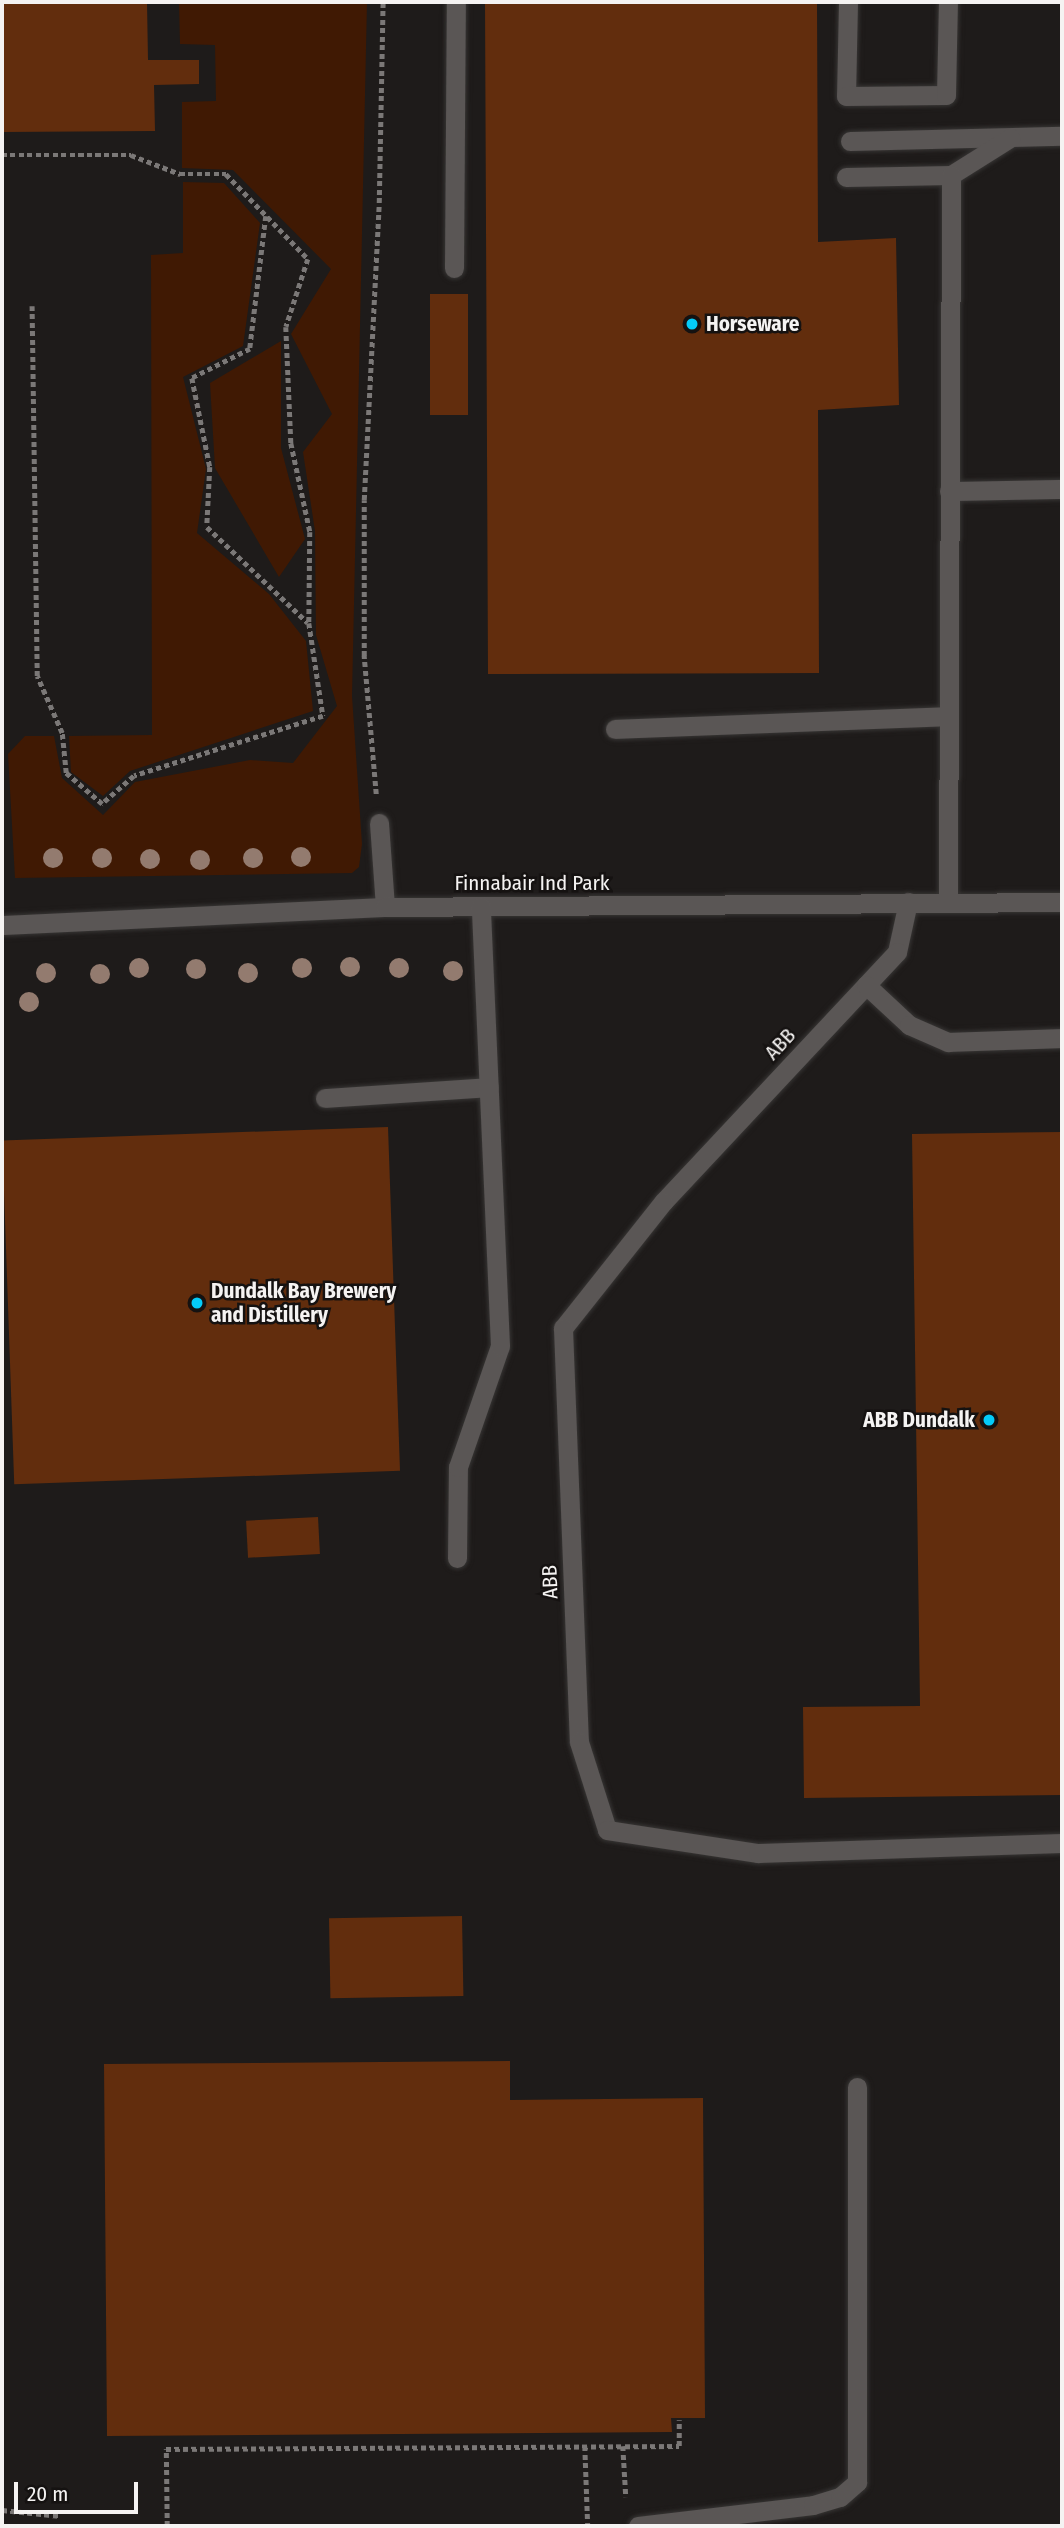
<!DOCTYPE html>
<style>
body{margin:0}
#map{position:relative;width:1064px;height:2528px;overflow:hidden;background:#1e1b1a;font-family:"Fira Sans Condensed",sans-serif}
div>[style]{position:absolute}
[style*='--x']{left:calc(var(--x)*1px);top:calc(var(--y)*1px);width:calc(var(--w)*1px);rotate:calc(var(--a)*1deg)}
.green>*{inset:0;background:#401903}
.building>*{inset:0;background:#622d0d;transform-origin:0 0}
.path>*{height:4.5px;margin-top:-2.25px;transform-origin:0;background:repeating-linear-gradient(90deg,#7b7877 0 5px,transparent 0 8.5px)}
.roads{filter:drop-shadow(0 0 2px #373534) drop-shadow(0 0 2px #373534)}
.service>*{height:19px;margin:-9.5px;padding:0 9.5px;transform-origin:9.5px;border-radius:9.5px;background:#5a5655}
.trees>*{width:20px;height:20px;margin:-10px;border-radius:50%;background:#937b6f}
.dots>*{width:19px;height:19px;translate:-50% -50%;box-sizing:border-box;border:4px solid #151211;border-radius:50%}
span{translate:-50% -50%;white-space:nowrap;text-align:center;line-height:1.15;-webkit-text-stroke:5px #151211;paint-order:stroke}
.poi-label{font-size:21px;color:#f5f3f2;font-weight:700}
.left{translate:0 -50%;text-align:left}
.right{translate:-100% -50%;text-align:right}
.street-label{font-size:21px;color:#f5f3f2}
.frame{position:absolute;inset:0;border:4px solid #f5f3f2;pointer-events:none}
.scale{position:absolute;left:14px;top:2482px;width:124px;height:32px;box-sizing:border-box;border:4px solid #f5f3f2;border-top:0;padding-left:9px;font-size:21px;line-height:24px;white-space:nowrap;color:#f5f3f2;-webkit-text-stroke:5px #151211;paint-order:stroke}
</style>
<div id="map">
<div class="green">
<div style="clip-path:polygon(179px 2px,367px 2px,352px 696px,362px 844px,359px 867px,352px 873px,15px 878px,8px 754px,25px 736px,54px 736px,62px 778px,103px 815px,135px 782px,250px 760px,293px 763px,337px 706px,316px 635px,315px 531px,303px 452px,332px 414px,291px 334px,331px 269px,233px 170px,182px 168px,182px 102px,216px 101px,215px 45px,180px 44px)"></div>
<div style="clip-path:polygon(183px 182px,224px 183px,260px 223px,243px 346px,183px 377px,206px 469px,197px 533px,269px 594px,306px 641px,313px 711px,130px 771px,103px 796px,71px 772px,69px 736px,152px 735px,151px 255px,183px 253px)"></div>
<div style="clip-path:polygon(281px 341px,281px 448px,305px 539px,279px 577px,215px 468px,210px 383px)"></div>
</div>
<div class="building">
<div style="clip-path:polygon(2px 2px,147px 2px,148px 60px,199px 60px,199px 84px,154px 85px,155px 131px,2px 132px)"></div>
<div style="clip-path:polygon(485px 2px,817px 2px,818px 242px,896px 238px,899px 405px,818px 410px,819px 673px,488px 674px)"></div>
<div style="left:430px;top:294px;width:38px;height:121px"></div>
<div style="left:388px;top:1127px;width:344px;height:386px;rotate:88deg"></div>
<div style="clip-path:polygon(1062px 1132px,1062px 1795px,804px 1798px,803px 1707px,920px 1706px,912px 1134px)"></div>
<div style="left:318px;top:1517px;width:37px;height:72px;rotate:87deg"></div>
<div style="left:462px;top:1916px;width:80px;height:133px;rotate:89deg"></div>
<div style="clip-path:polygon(510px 2061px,510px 2100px,703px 2098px,705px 2418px,671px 2418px,672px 2432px,107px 2436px,104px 2064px)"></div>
</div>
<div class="path">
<div style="--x:2;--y:155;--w:129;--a:0"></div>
<div style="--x:131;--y:155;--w:53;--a:21.2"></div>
<div style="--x:180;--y:174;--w:46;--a:0"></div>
<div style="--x:226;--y:174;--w:118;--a:46"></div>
<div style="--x:308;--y:259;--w:71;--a:107.9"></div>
<div style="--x:286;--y:327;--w:116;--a:87.5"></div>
<div style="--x:291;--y:443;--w:91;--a:77.9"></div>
<div style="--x:310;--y:532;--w:91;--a:90.6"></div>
<div style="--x:309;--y:623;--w:94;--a:81.4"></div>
<div style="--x:323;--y:716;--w:198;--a:162.4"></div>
<div style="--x:134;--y:776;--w:43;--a:138.8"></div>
<div style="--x:102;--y:804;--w:48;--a:-139.3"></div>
<div style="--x:66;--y:773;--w:40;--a:-95.7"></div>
<div style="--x:62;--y:733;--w:62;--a:-113.7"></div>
<div style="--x:37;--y:676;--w:370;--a:-90.8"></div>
<div style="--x:266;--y:216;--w:134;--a:96.9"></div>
<div style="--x:250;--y:349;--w:65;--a:153.4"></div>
<div style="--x:192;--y:378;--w:91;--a:78.6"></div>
<div style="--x:210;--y:467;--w:60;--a:92.9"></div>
<div style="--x:207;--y:527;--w:139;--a:43.5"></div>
<div style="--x:376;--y:794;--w:139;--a:-95"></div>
<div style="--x:364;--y:656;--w:156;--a:-90"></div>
<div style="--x:364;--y:500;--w:297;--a:-87.1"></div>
<div style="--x:379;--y:203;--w:201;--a:-88.9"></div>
<div style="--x:585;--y:2446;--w:80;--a:87.9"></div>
<div style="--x:623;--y:2446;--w:51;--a:86.6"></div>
<div style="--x:2;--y:2510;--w:59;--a:5.8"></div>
<div style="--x:167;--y:2526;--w:77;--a:-90.7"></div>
<div style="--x:166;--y:2449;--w:513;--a:-0.34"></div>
<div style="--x:679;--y:2446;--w:26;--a:-90"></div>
</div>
<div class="roads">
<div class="service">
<div style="--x:848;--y:2;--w:94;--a:91.2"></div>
<div style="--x:846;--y:96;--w:100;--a:-0.6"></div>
<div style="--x:946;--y:95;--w:93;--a:-88.8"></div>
<div style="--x:850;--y:141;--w:212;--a:-1.4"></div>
<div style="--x:846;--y:177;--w:105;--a:-1.1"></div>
<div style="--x:951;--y:175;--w:70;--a:-32.1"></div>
<div style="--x:454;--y:268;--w:266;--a:-89.6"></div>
<div style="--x:949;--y:491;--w:113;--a:-1"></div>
<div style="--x:615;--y:729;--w:334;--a:-2.2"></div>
<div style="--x:379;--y:823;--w:84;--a:85.9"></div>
<div style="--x:908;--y:902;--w:51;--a:102.4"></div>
<div style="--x:897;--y:952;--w:342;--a:133.1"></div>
<div style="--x:663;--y:1202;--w:161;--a:128.4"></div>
<div style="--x:563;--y:1328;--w:414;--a:87.8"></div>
<div style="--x:579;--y:1742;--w:92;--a:72.3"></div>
<div style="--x:607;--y:1830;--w:153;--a:8.7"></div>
<div style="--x:758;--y:1853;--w:304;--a:-1.9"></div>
<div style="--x:948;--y:903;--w:728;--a:-89.76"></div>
<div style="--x:2;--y:925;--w:383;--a:-2.7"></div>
<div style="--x:385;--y:907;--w:677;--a:-0.42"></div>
<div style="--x:866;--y:985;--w:59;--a:42.9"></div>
<div style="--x:909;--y:1025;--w:43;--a:23.6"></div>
<div style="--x:948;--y:1042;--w:114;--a:-2"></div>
<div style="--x:325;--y:1098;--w:164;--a:-3.8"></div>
<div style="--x:457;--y:1558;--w:91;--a:-89.4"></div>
<div style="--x:458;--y:1467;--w:128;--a:-70.9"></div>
<div style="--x:500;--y:1346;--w:440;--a:-92.5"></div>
<div style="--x:638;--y:2526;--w:176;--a:-6.8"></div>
<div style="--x:813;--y:2505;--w:28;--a:-17"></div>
<div style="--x:840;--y:2497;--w:23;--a:-41"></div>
<div style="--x:857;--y:2482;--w:395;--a:-90"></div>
</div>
</div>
<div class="trees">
<div style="left:301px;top:857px"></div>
<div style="left:53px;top:858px"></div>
<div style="left:102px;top:858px"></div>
<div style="left:253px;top:858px"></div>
<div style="left:150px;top:859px"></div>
<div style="left:200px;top:860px"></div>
<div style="left:350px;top:967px"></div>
<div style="left:139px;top:968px"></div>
<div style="left:302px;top:968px"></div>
<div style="left:399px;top:968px"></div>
<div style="left:196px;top:969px"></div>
<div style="left:453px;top:971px"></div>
<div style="left:46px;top:973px"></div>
<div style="left:248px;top:973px"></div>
<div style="left:100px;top:974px"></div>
<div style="left:29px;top:1002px"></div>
</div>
<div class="dots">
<div style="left:692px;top:324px;background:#04cbf9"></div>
<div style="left:197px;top:1303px;background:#04cbf9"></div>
<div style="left:989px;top:1420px;background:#04cbf9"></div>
</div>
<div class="poi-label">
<span class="left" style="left:706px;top:324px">Horseware</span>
<span class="left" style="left:211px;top:1303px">Dundalk Bay Brewery<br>and Distillery</span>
<span class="right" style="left:975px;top:1420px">ABB Dundalk</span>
</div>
<div class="street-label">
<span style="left:532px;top:883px">Finnabair Ind Park</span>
<span style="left:780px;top:1044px;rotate:-47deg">ABB</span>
<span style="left:550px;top:1582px;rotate:-92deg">ABB</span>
</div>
<div class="frame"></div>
<div class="scale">20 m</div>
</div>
